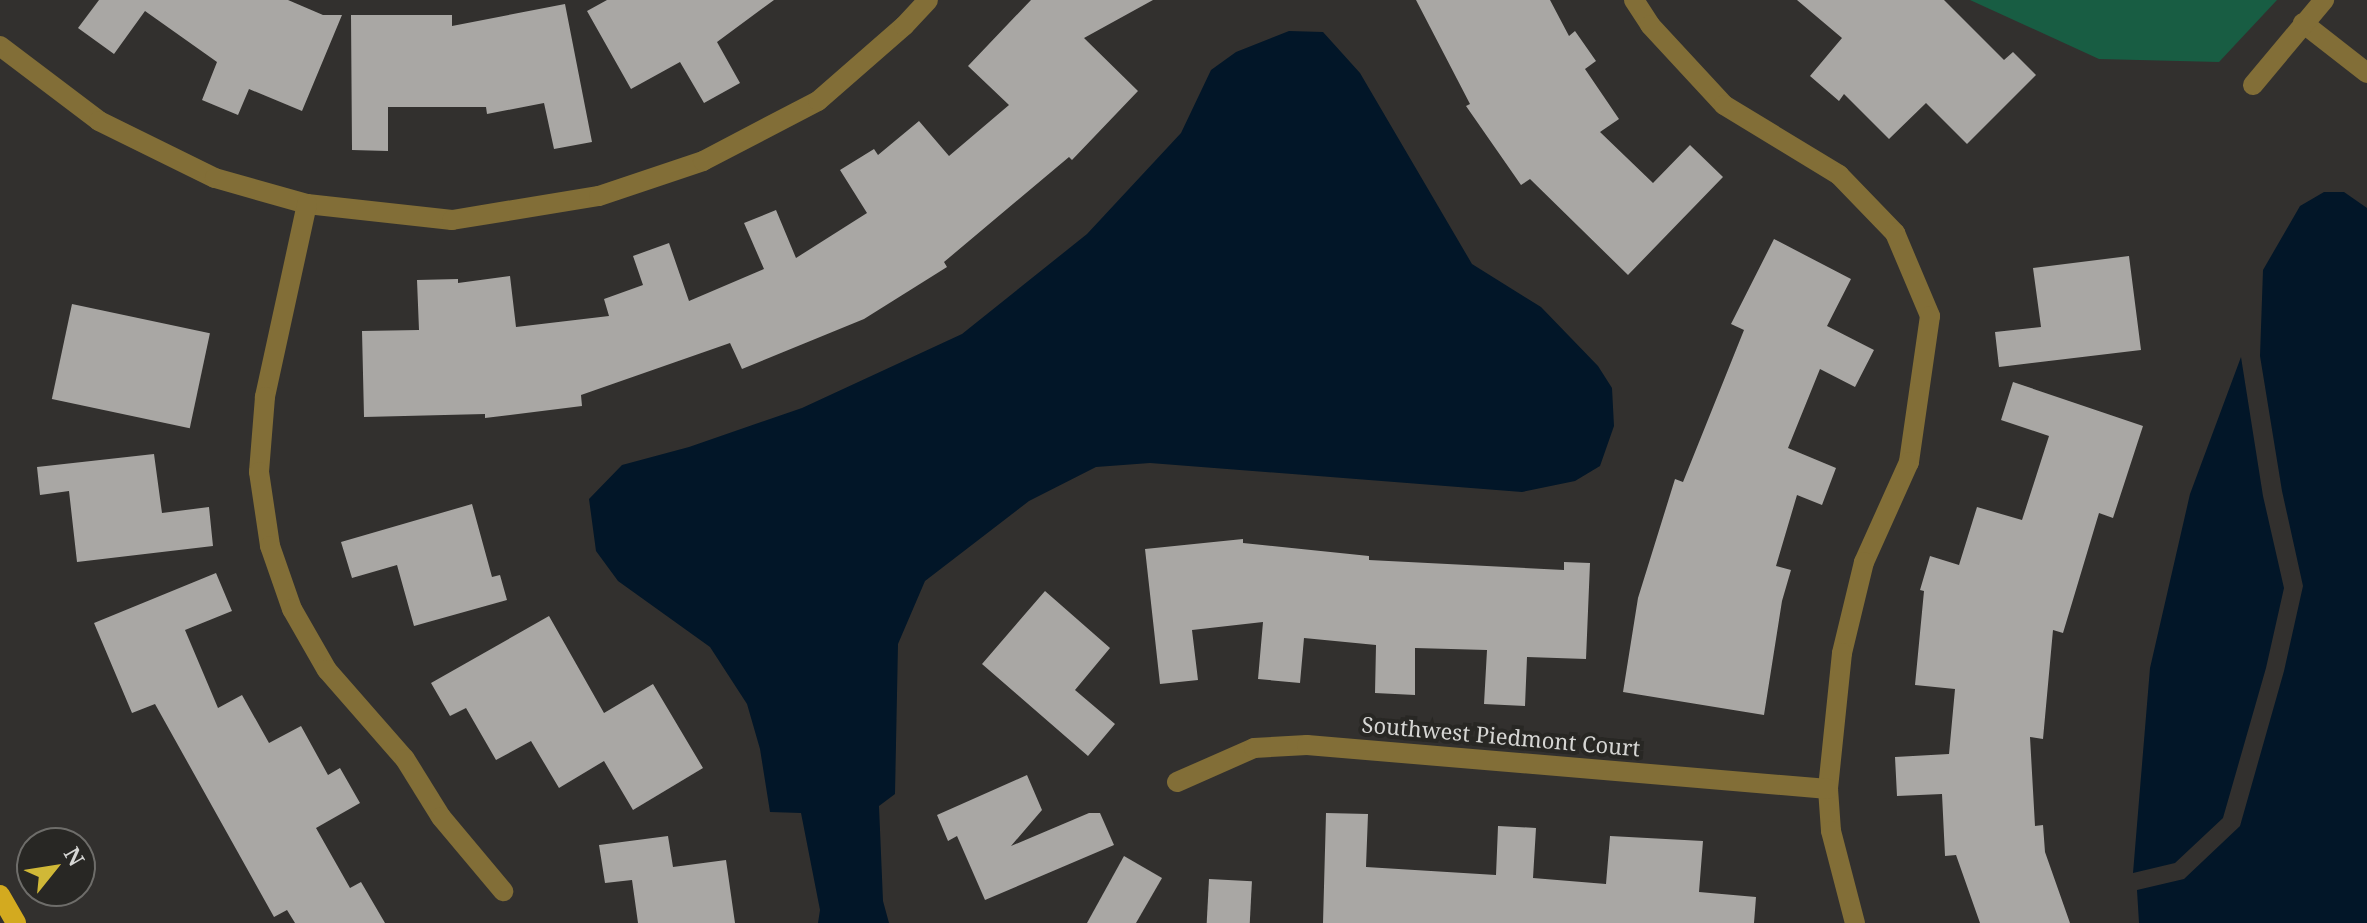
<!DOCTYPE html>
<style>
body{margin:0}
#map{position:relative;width:2367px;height:923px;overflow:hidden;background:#32302e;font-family:"Noto Serif",serif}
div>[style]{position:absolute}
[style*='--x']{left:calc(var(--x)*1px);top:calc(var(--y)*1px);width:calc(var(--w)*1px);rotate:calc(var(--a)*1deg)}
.green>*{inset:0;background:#185d43}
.water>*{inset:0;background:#021628}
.building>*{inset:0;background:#a9a7a4;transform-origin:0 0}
.minor>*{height:20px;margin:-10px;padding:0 10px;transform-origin:10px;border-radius:10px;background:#826e37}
.major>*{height:20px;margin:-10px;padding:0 10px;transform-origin:10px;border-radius:10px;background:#d3aa1f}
span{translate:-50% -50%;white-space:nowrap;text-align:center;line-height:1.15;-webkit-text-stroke:8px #282724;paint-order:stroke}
.street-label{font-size:22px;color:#d6d6d4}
.north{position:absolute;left:16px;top:827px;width:80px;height:80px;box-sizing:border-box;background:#282724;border:2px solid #6e6d6a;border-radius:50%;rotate:60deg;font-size:22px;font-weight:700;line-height:32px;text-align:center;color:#d6d6d4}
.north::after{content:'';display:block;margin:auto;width:28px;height:36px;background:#d0b837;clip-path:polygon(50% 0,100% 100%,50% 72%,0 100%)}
</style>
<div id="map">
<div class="green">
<div style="clip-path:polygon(1970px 0,2277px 0,2219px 62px,2099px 59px)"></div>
</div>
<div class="water">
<div style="clip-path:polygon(1289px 31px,1323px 32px,1360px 73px,1472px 264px,1541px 307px,1598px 366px,1612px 388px,1614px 426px,1600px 466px,1575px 481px,1522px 492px,1150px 463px,1096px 467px,1029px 501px,925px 581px,898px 644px,895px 794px,879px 806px,883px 901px,889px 923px,818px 923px,820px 910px,801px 813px,770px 812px,760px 749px,747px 704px,710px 647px,618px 581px,596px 551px,589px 499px,622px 465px,689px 447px,802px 408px,962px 334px,1087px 234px,1181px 133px,1211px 70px,1236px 52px)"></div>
<div style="clip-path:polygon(2324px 192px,2344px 192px,2367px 208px,2367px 923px,2139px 923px,2137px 890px,2184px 879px,2240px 826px,2284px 671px,2303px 586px,2282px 491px,2260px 356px,2263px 270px,2300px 206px)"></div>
<div style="clip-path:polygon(2241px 357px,2263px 496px,2284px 588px,2266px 668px,2223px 818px,2175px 863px,2133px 873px,2150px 668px,2190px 494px)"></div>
</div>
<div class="building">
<div style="clip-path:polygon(99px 0,288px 0,323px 15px,342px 15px,302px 111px,249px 89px,238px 115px,202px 100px,217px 62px,145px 11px,114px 54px,78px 28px)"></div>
<div style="clip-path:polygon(607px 0,774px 0,717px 42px,740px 83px,704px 103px,680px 62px,631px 89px,587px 11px)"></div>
<div style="clip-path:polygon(1031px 0,1153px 0,1084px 38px,1138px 91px,1072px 160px,1069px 157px,944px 262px,947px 267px,864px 319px,742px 369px,730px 343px,581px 395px,582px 406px,485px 418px,485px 414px,364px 417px,362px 331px,419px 330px,417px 280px,458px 279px,458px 283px,510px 276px,516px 327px,609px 316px,604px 299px,643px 285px,633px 256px,669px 243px,689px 301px,764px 269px,744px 223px,776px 210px,796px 258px,867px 213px,840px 170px,874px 149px,878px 155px,919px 121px,949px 156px,1009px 105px,968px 66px)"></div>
<div style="clip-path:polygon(1416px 0,1550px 0,1569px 36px,1575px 31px,1596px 61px,1585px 69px,1619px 119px,1600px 132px,1653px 183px,1690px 145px,1723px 177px,1628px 275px,1530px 179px,1521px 185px,1466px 106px,1470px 104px)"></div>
<div style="clip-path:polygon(1797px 0,1944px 0,2004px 60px,2013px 52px,2036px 75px,1967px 144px,1926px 103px,1889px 139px,1844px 94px,1839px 101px,1810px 76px,1842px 38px)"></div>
<div style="clip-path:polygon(565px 4px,592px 142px,554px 149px,544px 103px,487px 114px,486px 107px,388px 107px,388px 151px,352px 150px,351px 15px,452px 15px,452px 26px)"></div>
<div style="clip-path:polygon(1774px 239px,1851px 279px,1827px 326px,1874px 350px,1855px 387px,1820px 369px,1788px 448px,1836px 468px,1822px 505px,1797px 495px,1776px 566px,1791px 570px,1782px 601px,1764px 715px,1623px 692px,1638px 598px,1675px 479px,1683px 482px,1744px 330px,1731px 324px)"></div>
<div style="clip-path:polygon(2129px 256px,2141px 350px,1999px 367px,1995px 332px,2041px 327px,2033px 268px)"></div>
<div style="left:72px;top:304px;width:141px;height:97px;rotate:12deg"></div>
<div style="clip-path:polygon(2013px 382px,2143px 426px,2113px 518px,2099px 513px,2063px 633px,2053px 630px,2043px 739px,2030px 737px,2035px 826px,2043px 825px,2045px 852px,2070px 923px,1980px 923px,1956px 855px,1945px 856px,1942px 794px,1897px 796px,1895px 757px,1949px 754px,1955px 689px,1915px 685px,1924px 591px,1920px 590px,1930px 556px,1959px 565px,1977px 507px,2022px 520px,2049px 436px,2001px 420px)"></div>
<div style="clip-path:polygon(154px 454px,162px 513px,209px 507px,213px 546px,77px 562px,69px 491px,40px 495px,37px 467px)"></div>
<div style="clip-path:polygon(472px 504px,492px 577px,500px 575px,507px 600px,414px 626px,397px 565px,352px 578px,341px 542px)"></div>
<div style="clip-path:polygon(1243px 539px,1243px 543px,1369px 556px,1369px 560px,1564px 570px,1564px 562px,1590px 563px,1586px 659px,1527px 657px,1525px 706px,1484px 704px,1487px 650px,1415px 648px,1415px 695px,1375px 693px,1376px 645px,1304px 638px,1300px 683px,1258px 679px,1263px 622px,1192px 630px,1198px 680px,1160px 684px,1145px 549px)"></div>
<div style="clip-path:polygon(216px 573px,232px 611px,185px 630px,218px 708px,242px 695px,269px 743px,301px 726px,328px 775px,340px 768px,360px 803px,316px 828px,350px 888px,361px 882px,385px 923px,295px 923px,287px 910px,274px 917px,155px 704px,132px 713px,94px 623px)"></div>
<div style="clip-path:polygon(1045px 591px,1110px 648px,1075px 690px,1115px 724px,1088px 756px,982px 664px)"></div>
<div style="clip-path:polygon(549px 616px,604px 713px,653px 684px,703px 768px,633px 810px,604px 761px,559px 788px,531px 741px,496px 760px,466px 708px,450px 716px,431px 683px)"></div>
<div style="clip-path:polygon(1027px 775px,1042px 810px,1011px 846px,1089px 813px,1100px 813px,1114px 845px,985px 900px,957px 836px,948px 841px,937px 815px)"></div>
<div style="clip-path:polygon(1326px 813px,1368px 814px,1366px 867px,1496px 875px,1498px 826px,1536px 828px,1533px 878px,1606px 884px,1610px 836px,1703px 841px,1699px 892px,1756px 897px,1754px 923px,1323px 923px)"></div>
<div style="clip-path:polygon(668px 836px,673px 867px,726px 860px,735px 923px,638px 923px,632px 880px,605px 883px,599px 845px)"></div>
<div style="clip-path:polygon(1124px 856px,1162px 878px,1136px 923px,1087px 923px)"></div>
<div style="left:1209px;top:879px;width:43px;height:44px;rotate:3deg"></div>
</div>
<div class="minor">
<div style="--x:1634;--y:0;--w:30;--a:57"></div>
<div style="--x:1650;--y:25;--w:109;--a:47.2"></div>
<div style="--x:1724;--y:105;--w:135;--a:31.3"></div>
<div style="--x:1839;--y:175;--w:81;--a:46"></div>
<div style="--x:1895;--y:233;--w:90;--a:67.1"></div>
<div style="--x:1930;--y:316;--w:148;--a:98.2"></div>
<div style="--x:1909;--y:462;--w:110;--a:114.2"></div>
<div style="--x:1864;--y:562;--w:94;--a:103.6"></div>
<div style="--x:1842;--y:653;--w:137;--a:95.9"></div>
<div style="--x:1828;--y:789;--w:42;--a:85.9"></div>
<div style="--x:1831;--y:831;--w:95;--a:75.4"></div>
<div style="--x:2303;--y:23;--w:81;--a:38"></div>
<div style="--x:0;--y:46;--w:124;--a:37.1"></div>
<div style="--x:99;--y:121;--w:129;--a:26.2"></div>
<div style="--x:215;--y:178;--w:96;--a:15.8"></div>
<div style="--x:307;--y:204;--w:146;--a:6.3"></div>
<div style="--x:452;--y:220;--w:149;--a:-9.3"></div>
<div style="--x:599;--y:196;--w:110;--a:-18.6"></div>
<div style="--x:703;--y:161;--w:130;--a:-27.6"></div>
<div style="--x:818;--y:101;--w:114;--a:-41.1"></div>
<div style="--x:904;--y:26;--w:35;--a:-47"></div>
<div style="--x:2253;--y:85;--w:111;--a:-50.1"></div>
<div style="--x:307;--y:204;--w:198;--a:102.3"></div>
<div style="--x:265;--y:397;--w:75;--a:94.6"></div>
<div style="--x:259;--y:472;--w:75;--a:81.5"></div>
<div style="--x:270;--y:546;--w:67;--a:70.8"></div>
<div style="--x:292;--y:609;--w:70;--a:60.2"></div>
<div style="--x:327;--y:670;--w:118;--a:48.8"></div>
<div style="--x:405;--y:759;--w:68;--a:58.2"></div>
<div style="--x:441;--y:817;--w:97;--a:50"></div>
<div style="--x:1177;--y:782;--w:84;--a:-23.8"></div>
<div style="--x:1254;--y:748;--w:53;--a:-3.2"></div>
<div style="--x:1307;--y:745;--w:523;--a:4.83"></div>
</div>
<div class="major">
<div style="--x:0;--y:895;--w:32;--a:60"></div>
</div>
<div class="street-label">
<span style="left:1501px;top:736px;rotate:5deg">Southwest Piedmont Court</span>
</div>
<div class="north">N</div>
</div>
